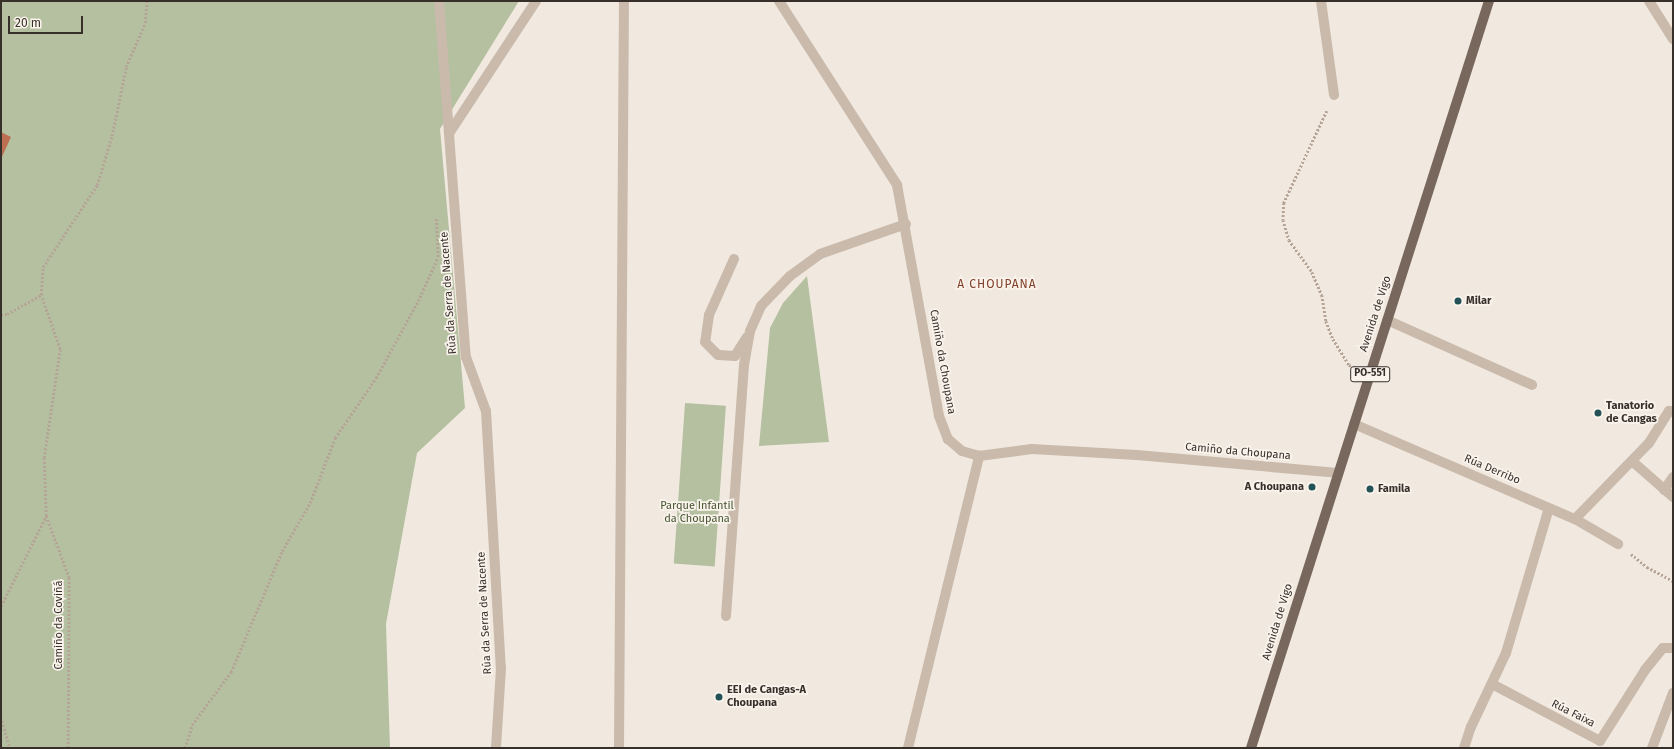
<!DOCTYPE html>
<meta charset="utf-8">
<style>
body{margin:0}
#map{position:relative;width:1674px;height:749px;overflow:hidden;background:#f1e9df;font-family:"Fira Sans",sans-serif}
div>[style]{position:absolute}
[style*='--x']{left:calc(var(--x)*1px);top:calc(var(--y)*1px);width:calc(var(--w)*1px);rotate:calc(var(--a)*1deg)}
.green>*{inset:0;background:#b4c0a0;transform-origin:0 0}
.building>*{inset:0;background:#be6e51}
.path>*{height:2.5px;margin-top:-1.25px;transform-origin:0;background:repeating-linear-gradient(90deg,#b5a496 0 2px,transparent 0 4px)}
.service>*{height:10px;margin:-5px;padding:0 5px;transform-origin:5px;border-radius:5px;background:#c9baac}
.pedestrian>*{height:10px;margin:-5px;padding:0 5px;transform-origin:5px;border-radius:5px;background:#c9baac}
.minor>*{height:10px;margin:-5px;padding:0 5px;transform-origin:5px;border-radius:5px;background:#c9baac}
.primary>*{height:10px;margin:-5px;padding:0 5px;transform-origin:5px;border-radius:5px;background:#78675d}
.dots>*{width:11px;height:11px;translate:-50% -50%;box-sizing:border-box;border:2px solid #f9f3ec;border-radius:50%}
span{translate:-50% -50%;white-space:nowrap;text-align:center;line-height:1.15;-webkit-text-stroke:3.5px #f9f3ec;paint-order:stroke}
.shield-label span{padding:1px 3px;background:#f9f3ec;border:1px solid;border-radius:3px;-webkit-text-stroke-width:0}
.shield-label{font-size:10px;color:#372f2a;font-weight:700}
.street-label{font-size:11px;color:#372f2a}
.poi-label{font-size:11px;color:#372f2a;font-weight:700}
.left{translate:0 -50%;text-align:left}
.right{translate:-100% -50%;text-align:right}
.park-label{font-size:11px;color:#465430}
.neighbourhood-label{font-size:12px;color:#814029;letter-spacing:1px}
.frame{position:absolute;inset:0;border:2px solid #372f2a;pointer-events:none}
.scale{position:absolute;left:8px;top:16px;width:75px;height:18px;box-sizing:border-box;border:2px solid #372f2a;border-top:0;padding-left:5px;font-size:12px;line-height:14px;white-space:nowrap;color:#372f2a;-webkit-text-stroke:3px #f9f3ec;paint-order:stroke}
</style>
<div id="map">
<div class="green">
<div style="clip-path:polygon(1px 1px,519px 1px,440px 129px,465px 408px,417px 453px,386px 624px,390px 748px,1px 748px)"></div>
<div style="clip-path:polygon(807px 276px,829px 442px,759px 446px,770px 328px,783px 303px)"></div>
<div style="left:685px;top:403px;width:41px;height:161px;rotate:4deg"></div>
</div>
<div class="building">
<div style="clip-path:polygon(1px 132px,11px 137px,1px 159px)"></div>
</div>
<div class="path">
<div style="--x:1327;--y:111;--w:102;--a:115.1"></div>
<div style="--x:1284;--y:203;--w:17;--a:93"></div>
<div style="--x:1283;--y:220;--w:21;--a:73"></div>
<div style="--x:1289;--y:240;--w:39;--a:54"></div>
<div style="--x:1312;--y:272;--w:25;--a:67"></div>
<div style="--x:1322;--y:295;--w:26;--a:81"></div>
<div style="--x:1326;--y:321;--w:19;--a:69"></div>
<div style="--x:1333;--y:339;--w:31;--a:58"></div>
<div style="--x:1349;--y:365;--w:5;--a:22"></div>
<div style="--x:1;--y:315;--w:6;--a:-9"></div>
<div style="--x:7;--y:314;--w:39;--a:-29"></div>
<div style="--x:1631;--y:554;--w:21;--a:39"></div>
<div style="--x:1647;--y:567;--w:30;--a:28"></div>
<div style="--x:1;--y:606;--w:101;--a:-63.4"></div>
<div style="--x:1;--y:717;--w:32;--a:74"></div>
<div style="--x:68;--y:748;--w:170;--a:-89.7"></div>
<div style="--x:69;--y:578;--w:66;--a:-110.4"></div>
<div style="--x:46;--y:516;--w:58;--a:-92"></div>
<div style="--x:44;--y:458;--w:110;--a:-81.6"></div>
<div style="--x:60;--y:349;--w:57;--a:-109.4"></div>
<div style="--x:41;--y:295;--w:28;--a:-86"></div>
<div style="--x:43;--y:267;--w:98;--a:-56.6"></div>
<div style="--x:97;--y:185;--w:51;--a:-73"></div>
<div style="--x:112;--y:136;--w:70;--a:-78.5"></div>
<div style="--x:126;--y:67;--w:48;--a:-66.6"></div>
<div style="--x:145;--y:23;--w:22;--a:-85"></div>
<div style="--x:185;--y:748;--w:24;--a:-73"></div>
<div style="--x:192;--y:725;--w:66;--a:-53.7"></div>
<div style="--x:231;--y:672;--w:131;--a:-67.1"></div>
<div style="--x:282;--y:551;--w:56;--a:-59.7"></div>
<div style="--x:310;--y:503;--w:70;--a:-69"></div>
<div style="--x:335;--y:438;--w:73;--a:-55.7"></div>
<div style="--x:376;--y:378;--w:88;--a:-61.4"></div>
<div style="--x:418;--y:301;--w:48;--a:-65.6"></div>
<div style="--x:438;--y:257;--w:40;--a:-92.9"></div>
</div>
<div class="service">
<div style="--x:1387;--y:320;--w:159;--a:24.1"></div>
</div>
<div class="pedestrian">
<div style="--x:1649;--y:1;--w:45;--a:57.7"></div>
<div style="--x:1632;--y:461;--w:55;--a:41.3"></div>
<div style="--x:1664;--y:490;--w:16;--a:-55"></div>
<div style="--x:1575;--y:519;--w:106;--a:-45.8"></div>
<div style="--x:1649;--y:443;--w:38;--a:-58"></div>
<div style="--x:1669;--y:411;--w:4;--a:14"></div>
<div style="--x:1492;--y:684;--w:122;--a:27.8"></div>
<div style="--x:1600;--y:741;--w:84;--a:-57.6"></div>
<div style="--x:1645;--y:670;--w:28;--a:-51"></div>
<div style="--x:1663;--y:648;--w:10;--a:0"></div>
<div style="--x:1464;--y:748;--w:22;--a:-72"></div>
<div style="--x:1471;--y:727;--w:82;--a:-64.7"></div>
<div style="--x:1506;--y:653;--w:151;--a:-73.5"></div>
<div style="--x:1652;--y:748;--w:59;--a:-69.1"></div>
</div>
<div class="minor">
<div style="--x:439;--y:1;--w:357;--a:85.7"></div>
<div style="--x:466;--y:357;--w:58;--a:69.7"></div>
<div style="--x:486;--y:411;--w:257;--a:86.7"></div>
<div style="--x:501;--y:668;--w:80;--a:93.6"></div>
<div style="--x:779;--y:1;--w:219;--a:57.3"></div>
<div style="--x:897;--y:185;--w:235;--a:79.7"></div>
<div style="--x:939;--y:416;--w:25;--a:69"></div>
<div style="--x:948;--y:439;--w:18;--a:41"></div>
<div style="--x:962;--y:451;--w:18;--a:16"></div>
<div style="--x:979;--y:456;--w:53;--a:-7.5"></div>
<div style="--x:1032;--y:449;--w:105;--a:3.3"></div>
<div style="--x:1137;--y:455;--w:201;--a:5.1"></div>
<div style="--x:1321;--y:1;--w:95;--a:82.1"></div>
<div style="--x:450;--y:132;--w:157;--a:-56.7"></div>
<div style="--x:734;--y:259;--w:61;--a:114.1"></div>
<div style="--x:709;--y:315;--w:27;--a:98"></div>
<div style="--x:705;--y:342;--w:18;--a:45"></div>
<div style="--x:718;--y:355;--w:17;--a:3"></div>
<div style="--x:735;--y:356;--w:22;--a:-58"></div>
<div style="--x:1354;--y:424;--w:241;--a:23.3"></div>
<div style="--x:1575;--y:519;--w:50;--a:30.2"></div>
<div style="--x:726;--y:616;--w:252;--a:-85.9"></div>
<div style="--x:744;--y:365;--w:35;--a:-80"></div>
<div style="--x:750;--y:331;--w:27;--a:-66"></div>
<div style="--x:761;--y:306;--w:42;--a:-46"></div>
<div style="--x:790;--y:276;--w:37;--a:-36"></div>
<div style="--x:820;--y:254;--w:91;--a:-19.2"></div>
<div style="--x:619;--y:748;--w:747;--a:-89.62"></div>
<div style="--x:908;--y:748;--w:301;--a:-76.3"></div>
</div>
<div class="primary">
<div style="--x:1251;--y:748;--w:784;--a:-72.33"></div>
</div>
<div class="dots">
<div style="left:1458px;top:301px;background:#225256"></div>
<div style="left:1598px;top:413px;background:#225256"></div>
<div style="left:1312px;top:487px;background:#225256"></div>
<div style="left:1370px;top:489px;background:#225256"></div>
<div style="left:719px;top:697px;background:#225256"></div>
</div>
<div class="shield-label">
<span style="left:1370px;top:374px">PO-551</span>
</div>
<div class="street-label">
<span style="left:449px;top:293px;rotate:-94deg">Rúa da Serra de Nacente</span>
<span style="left:1376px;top:314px;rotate:-72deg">Avenida de Vigo</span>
<span style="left:942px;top:362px;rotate:80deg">Camiño da Choupana</span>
<span style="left:1238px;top:452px;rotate:5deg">Camiño da Choupana</span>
<span style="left:1492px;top:470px;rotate:23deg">Rúa Derribo</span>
<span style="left:485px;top:613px;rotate:-93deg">Rúa da Serra de Nacente</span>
<span style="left:1278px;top:622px;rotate:-73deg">Avenida de Vigo</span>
<span style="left:59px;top:625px;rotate:-90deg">Camiño da Coviñá</span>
<span style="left:1573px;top:714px;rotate:27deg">Rúa Faixa</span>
</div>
<div class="poi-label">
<span class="left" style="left:1466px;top:301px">Milar</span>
<span class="left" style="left:1606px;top:413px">Tanatorio<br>de Cangas</span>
<span class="right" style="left:1304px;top:487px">A Choupana</span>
<span class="left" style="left:1378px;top:489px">Famila</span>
<span class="left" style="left:727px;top:697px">EEI de Cangas-A<br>Choupana</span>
</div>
<div class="park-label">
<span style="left:697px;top:513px">Parque Infantil<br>da Choupana</span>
</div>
<div class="neighbourhood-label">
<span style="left:997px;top:285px">A CHOUPANA</span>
</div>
<div class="frame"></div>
<div class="scale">20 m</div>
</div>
